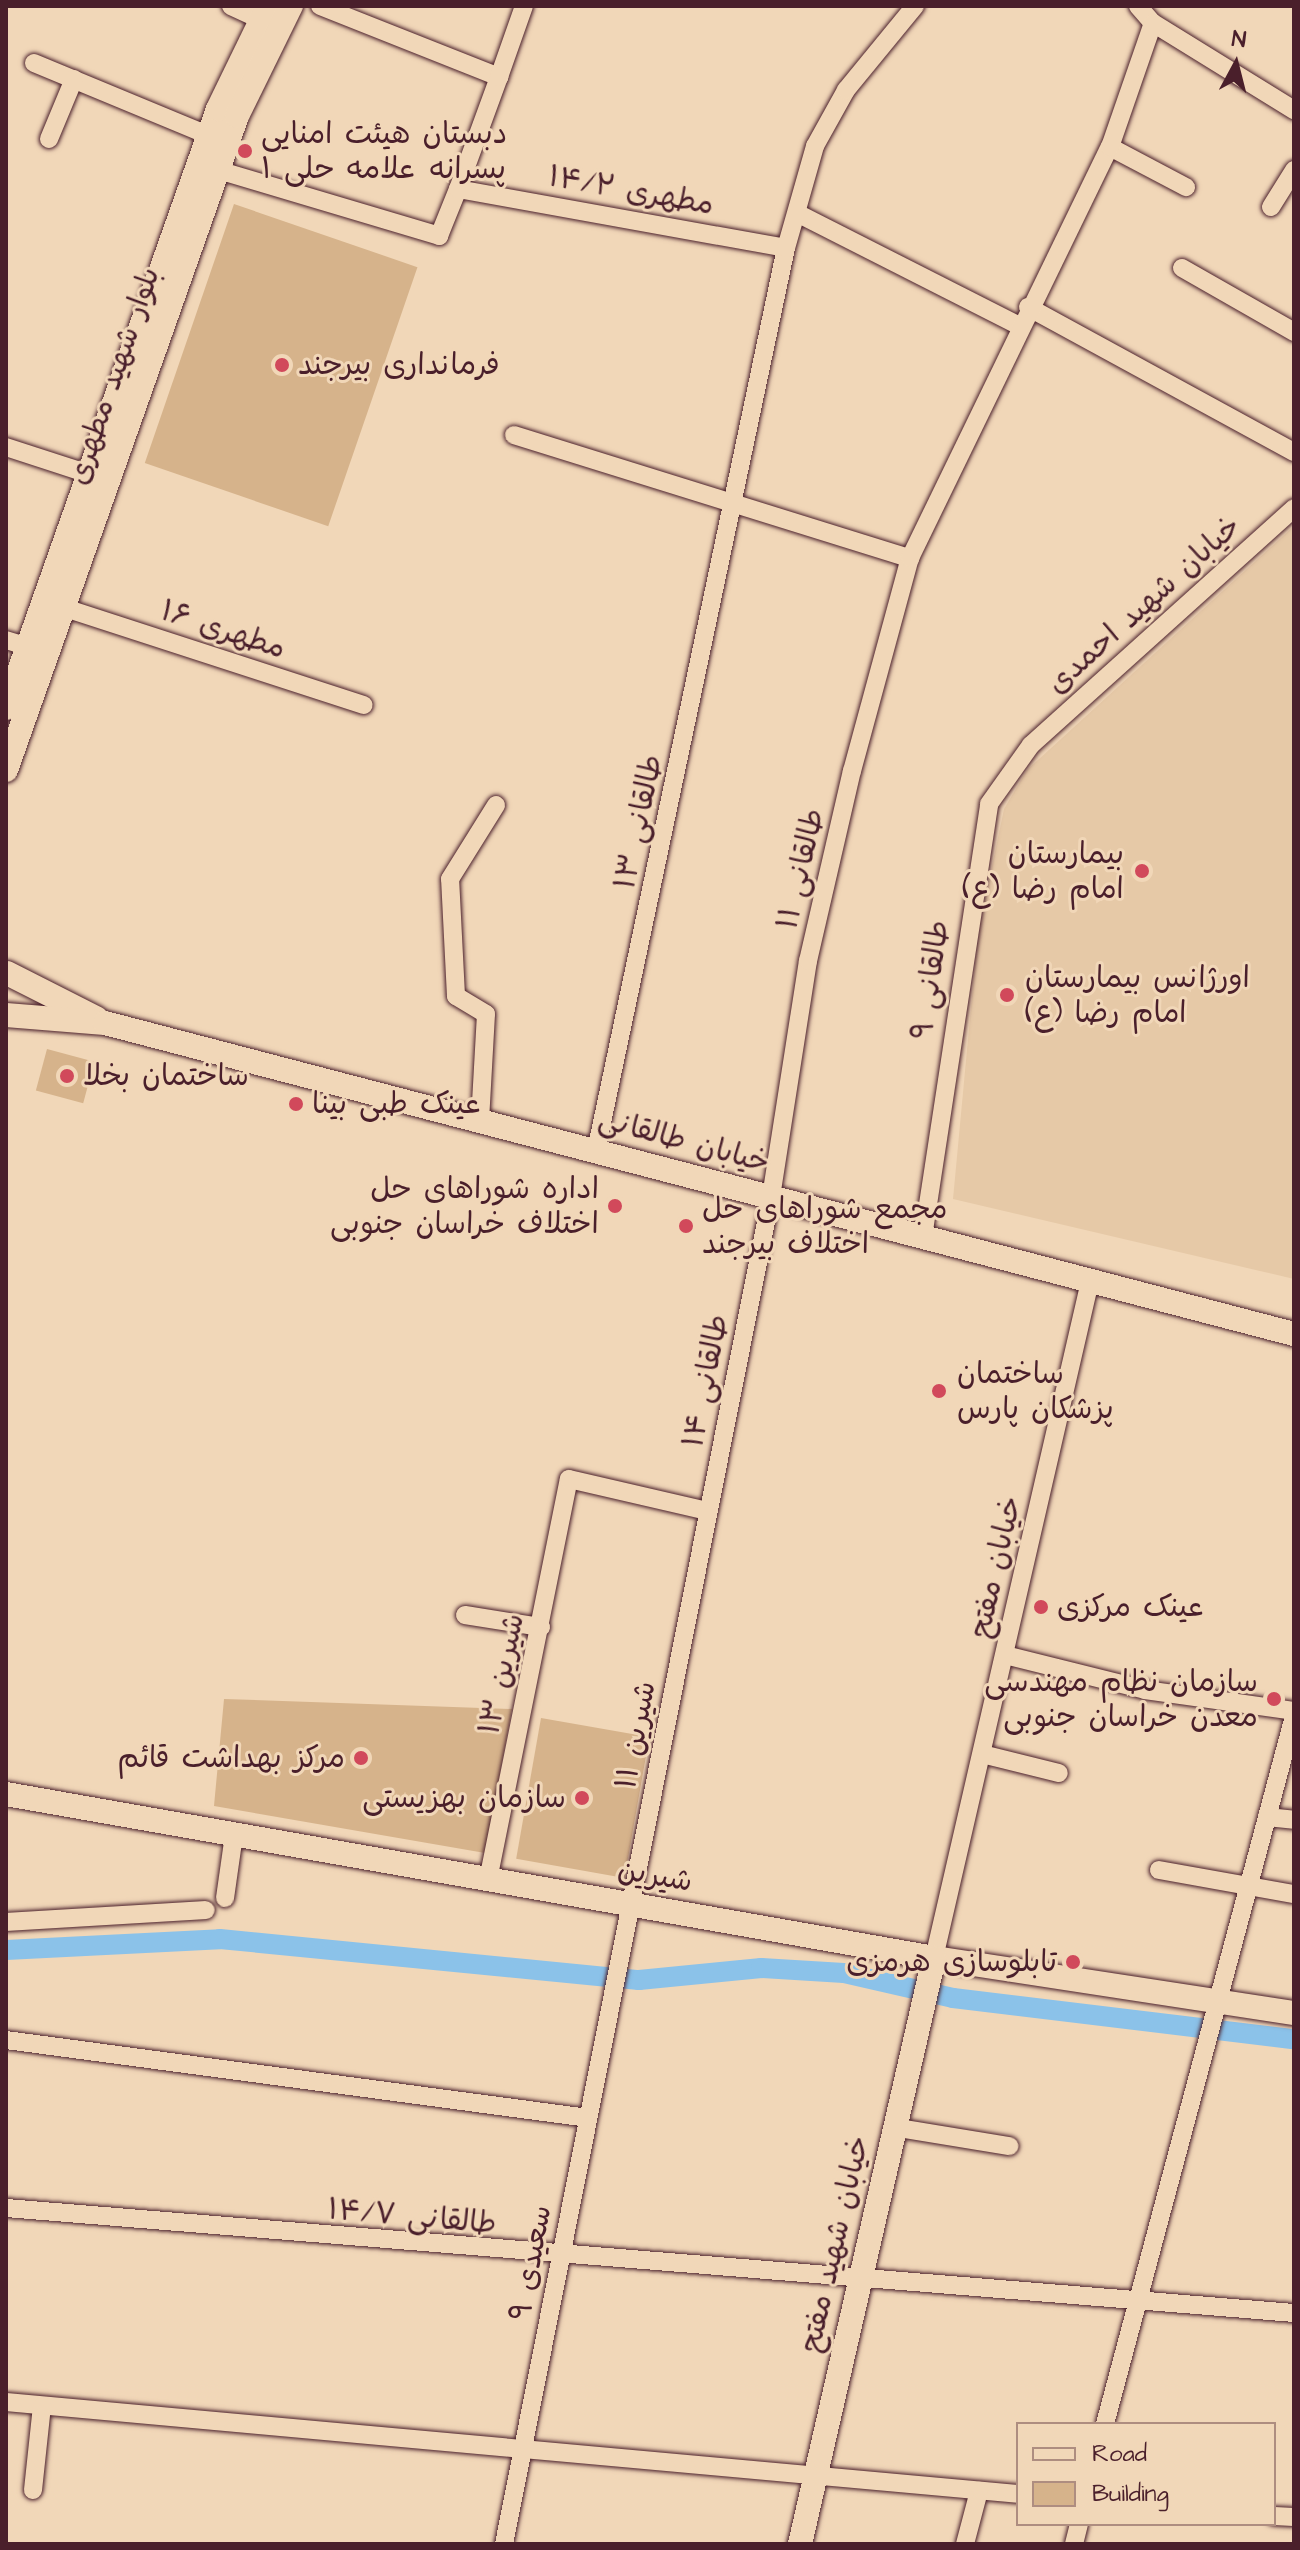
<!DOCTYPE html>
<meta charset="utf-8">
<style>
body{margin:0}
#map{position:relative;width:1300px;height:2550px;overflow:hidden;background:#f1d7b8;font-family:"Architects Daughter","Playpen Sans Arabic",sans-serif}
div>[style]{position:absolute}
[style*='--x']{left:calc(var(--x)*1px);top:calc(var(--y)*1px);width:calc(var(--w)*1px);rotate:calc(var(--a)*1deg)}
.built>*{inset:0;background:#e6c9a7}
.canal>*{height:20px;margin:-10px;padding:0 10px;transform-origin:10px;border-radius:10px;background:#8bc2e9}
.building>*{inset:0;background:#d6b38b;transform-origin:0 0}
.roads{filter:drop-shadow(0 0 2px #4a1f2b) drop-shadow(0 0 2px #4a1f2b)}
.street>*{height:18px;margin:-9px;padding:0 9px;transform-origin:9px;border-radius:9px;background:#f1d7b8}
.secondary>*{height:24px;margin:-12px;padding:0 12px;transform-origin:12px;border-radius:12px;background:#f1d7b8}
.dots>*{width:22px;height:22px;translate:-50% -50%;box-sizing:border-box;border:4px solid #f1d7b8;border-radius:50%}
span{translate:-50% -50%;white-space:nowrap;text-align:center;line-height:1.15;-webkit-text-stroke:6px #f1d7b8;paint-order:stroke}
.poi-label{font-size:30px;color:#4a1f2b}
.left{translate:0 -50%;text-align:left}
.right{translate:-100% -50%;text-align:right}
.street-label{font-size:30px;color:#4a1f2b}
.frame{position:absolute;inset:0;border:8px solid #4a1f2b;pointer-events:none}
.legend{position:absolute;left:1016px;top:2422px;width:260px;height:104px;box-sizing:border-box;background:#f1d7b8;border:2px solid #ae8d80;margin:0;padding:10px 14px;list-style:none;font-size:24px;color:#4a1f2b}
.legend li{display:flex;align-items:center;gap:16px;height:40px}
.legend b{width:40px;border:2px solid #ae8d80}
.north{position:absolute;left:1196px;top:24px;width:80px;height:80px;-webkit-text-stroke:6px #f1d7b8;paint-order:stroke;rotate:7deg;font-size:22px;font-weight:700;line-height:32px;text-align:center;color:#4a1f2b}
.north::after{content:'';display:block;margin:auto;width:28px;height:36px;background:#4a1f2b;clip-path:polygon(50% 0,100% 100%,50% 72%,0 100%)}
</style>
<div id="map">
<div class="built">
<div style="clip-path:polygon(1294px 526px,1294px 1279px,953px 1199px,978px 933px,1004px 809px,1027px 770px)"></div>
</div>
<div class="canal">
<div style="--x:6;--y:1950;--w:214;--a:-2.9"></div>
<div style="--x:220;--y:1939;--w:421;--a:5.6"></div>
<div style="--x:639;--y:1980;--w:123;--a:-5.6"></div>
<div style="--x:761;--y:1968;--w:83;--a:3.4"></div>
<div style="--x:844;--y:1973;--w:112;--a:12.9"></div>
<div style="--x:953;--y:1998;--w:343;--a:6.9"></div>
</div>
<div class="building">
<div style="left:234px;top:204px;width:194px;height:274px;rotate:19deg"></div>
<div style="left:47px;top:1049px;width:49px;height:43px;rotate:15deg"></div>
<div style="clip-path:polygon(224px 1699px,512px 1709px,485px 1853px,214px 1806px)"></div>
<div style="left:541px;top:1718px;width:110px;height:143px;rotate:10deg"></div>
</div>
<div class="roads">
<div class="street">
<div style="--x:231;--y:6;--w:33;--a:25"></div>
<div style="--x:320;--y:6;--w:193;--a:21.6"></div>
<div style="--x:499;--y:77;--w:119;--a:110.1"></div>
<div style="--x:1138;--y:6;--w:23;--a:49"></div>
<div style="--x:1153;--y:23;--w:166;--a:31.7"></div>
<div style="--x:34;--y:63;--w:188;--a:22.5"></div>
<div style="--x:499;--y:77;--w:75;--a:-70.6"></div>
<div style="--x:49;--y:139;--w:65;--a:-67.4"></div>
<div style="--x:1110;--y:147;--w:86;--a:27.8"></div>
<div style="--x:218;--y:170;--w:231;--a:16.6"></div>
<div style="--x:439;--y:236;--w:51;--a:-68"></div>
<div style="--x:458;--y:189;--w:333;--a:10.2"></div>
<div style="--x:1271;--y:207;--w:44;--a:-58.1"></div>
<div style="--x:797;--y:213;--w:250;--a:26.9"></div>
<div style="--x:1182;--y:268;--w:129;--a:29.7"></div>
<div style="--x:1028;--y:307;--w:303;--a:28.6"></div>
<div style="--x:514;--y:435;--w:415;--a:17.3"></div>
<div style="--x:6;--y:447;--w:90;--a:18"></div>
<div style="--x:65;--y:608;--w:314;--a:18"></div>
<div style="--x:6;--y:640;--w:24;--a:17"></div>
<div style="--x:480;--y:1121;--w:107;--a:-86.8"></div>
<div style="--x:486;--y:1014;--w:35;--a:-149"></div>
<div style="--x:456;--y:996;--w:117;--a:-92.9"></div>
<div style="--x:450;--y:879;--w:87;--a:-58.1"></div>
<div style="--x:596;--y:1151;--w:923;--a:-78.12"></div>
<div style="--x:786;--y:248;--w:106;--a:-74.1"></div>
<div style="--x:815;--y:146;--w:64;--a:-61"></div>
<div style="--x:846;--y:90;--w:109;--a:-50.6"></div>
<div style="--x:923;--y:1237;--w:438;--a:-81.3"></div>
<div style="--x:989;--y:804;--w:72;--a:-54.6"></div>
<div style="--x:1031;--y:745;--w:354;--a:-42"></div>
<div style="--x:465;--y:1615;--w:77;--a:9"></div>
<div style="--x:1005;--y:1655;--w:144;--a:14"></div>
<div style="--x:1145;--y:1690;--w:150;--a:8"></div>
<div style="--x:982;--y:1754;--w:79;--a:13.9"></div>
<div style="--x:1267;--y:1817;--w:27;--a:6"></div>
<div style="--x:1159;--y:1870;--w:137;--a:10.1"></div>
<div style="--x:488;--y:1880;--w:409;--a:-78.6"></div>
<div style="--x:569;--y:1479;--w:143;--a:13"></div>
<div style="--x:225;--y:1898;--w:64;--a:-81.9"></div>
<div style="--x:6;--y:1922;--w:200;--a:-3.4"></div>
<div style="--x:934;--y:1958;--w:695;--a:-77.02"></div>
<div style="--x:6;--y:2040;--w:587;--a:7.63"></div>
<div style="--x:893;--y:2127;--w:118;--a:9.3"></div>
<div style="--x:6;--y:2208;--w:1292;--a:4.66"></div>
<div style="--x:6;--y:2402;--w:1016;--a:5.19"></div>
<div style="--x:1105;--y:2424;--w:733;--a:-75.05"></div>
<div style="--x:33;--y:2490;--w:84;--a:-83.9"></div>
<div style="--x:1274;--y:2516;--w:20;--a:3"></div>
<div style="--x:504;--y:2544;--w:1373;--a:-78.79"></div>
<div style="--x:771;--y:1197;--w:239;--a:-81.1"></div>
<div style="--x:808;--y:961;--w:195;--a:-77"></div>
<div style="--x:852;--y:771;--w:221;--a:-74.8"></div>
<div style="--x:910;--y:558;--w:457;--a:-64.1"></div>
<div style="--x:1110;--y:147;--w:131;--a:-70.9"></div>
<div style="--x:965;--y:2544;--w:55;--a:-75.2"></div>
<div style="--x:1074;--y:2544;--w:21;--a:-76"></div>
</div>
<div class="secondary">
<div style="--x:6;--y:708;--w:635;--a:-70.51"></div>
<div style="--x:218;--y:109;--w:114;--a:-64.1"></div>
<div style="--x:6;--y:770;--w:694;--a:-70.55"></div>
<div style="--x:237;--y:116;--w:123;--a:-63.9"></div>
<div style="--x:7;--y:973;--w:100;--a:26.8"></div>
<div style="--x:6;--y:1015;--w:99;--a:4.6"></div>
<div style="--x:105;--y:1023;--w:1229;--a:14.66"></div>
<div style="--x:6;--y:1794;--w:942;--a:10.02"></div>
<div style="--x:934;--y:1958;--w:364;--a:8.7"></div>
<div style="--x:800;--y:2544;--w:601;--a:-77.12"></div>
</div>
</div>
<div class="dots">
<div style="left:245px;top:151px;background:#d1495b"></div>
<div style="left:282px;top:365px;background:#d1495b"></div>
<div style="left:1142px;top:871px;background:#d1495b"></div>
<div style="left:1007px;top:995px;background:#d1495b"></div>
<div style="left:67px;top:1076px;background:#d1495b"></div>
<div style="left:296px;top:1104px;background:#d1495b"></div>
<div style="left:615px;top:1206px;background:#d1495b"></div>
<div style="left:686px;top:1226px;background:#d1495b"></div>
<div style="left:939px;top:1391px;background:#d1495b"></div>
<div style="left:1041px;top:1607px;background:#d1495b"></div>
<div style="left:1274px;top:1699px;background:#d1495b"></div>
<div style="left:361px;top:1758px;background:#d1495b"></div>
<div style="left:582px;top:1798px;background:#d1495b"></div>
<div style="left:1073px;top:1962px;background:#d1495b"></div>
</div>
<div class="poi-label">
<span class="left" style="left:261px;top:151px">دبستان هیئت امنایی<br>پسرانه علامه حلی ۱</span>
<span class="left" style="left:298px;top:365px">فرمانداری بیرجند</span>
<span class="right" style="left:1124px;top:871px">بیمارستان<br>امام رضا (ع)</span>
<span class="left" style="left:1025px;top:995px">اورژانس بیمارستان<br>امام رضا (ع)</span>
<span class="left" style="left:83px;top:1076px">ساختمان بخلا</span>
<span class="left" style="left:312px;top:1104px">عینک طبی بینا</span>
<span class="right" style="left:599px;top:1206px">اداره شوراهای حل<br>اختلاف خراسان جنوبی</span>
<span class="left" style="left:702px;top:1226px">مجمع شوراهای حل<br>اختلاف بیرجند</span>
<span class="left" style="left:957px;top:1391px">ساختمان<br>پزشکان پارس</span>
<span class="left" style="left:1057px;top:1607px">عینک مرکزی</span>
<span class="right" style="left:1258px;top:1699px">سازمان نظام مهندسی<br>معدن خراسان جنوبی</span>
<span class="right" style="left:345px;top:1758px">مرکز بهداشت قائم</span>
<span class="right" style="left:566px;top:1798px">سازمان بهزیستی</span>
<span class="right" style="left:1057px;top:1962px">تابلوسازی هرمزی</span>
</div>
<div class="street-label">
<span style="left:631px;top:191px;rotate:10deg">مطهری ۱۴/۲</span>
<span style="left:114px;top:376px;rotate:-71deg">بلوار شهید مطهری</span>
<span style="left:1144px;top:605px;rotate:-42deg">خیابان شهید احمدی</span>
<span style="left:223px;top:630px;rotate:18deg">مطهری ۱۶</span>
<span style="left:639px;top:822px;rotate:-78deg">طالقانی ۱۳</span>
<span style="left:801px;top:869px;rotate:-77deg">طالقانی ۱۱</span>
<span style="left:931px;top:980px;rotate:-82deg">طالقانی ۹</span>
<span style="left:684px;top:1141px;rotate:15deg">خیابان طالقانی</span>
<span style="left:706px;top:1381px;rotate:-79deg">طالقانی ۱۴</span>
<span style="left:996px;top:1567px;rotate:-77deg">خیابان مفتح</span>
<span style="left:502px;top:1674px;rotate:-78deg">شیرین ۱۳</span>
<span style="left:636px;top:1735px;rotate:-79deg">شیرین ۱۱</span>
<span style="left:655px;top:1876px;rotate:10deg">شیرین</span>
<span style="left:412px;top:2217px;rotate:5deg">طالقانی ۱۴/۷</span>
<span style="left:835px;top:2244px;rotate:-77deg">خیابان شهید مفتح</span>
<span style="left:531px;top:2263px;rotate:-79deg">سعیدی ۹</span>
</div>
<div class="frame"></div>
<ul class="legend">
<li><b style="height:10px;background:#f1d7b8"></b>Road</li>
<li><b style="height:22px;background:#d6b38b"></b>Building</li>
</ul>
<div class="north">N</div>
</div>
